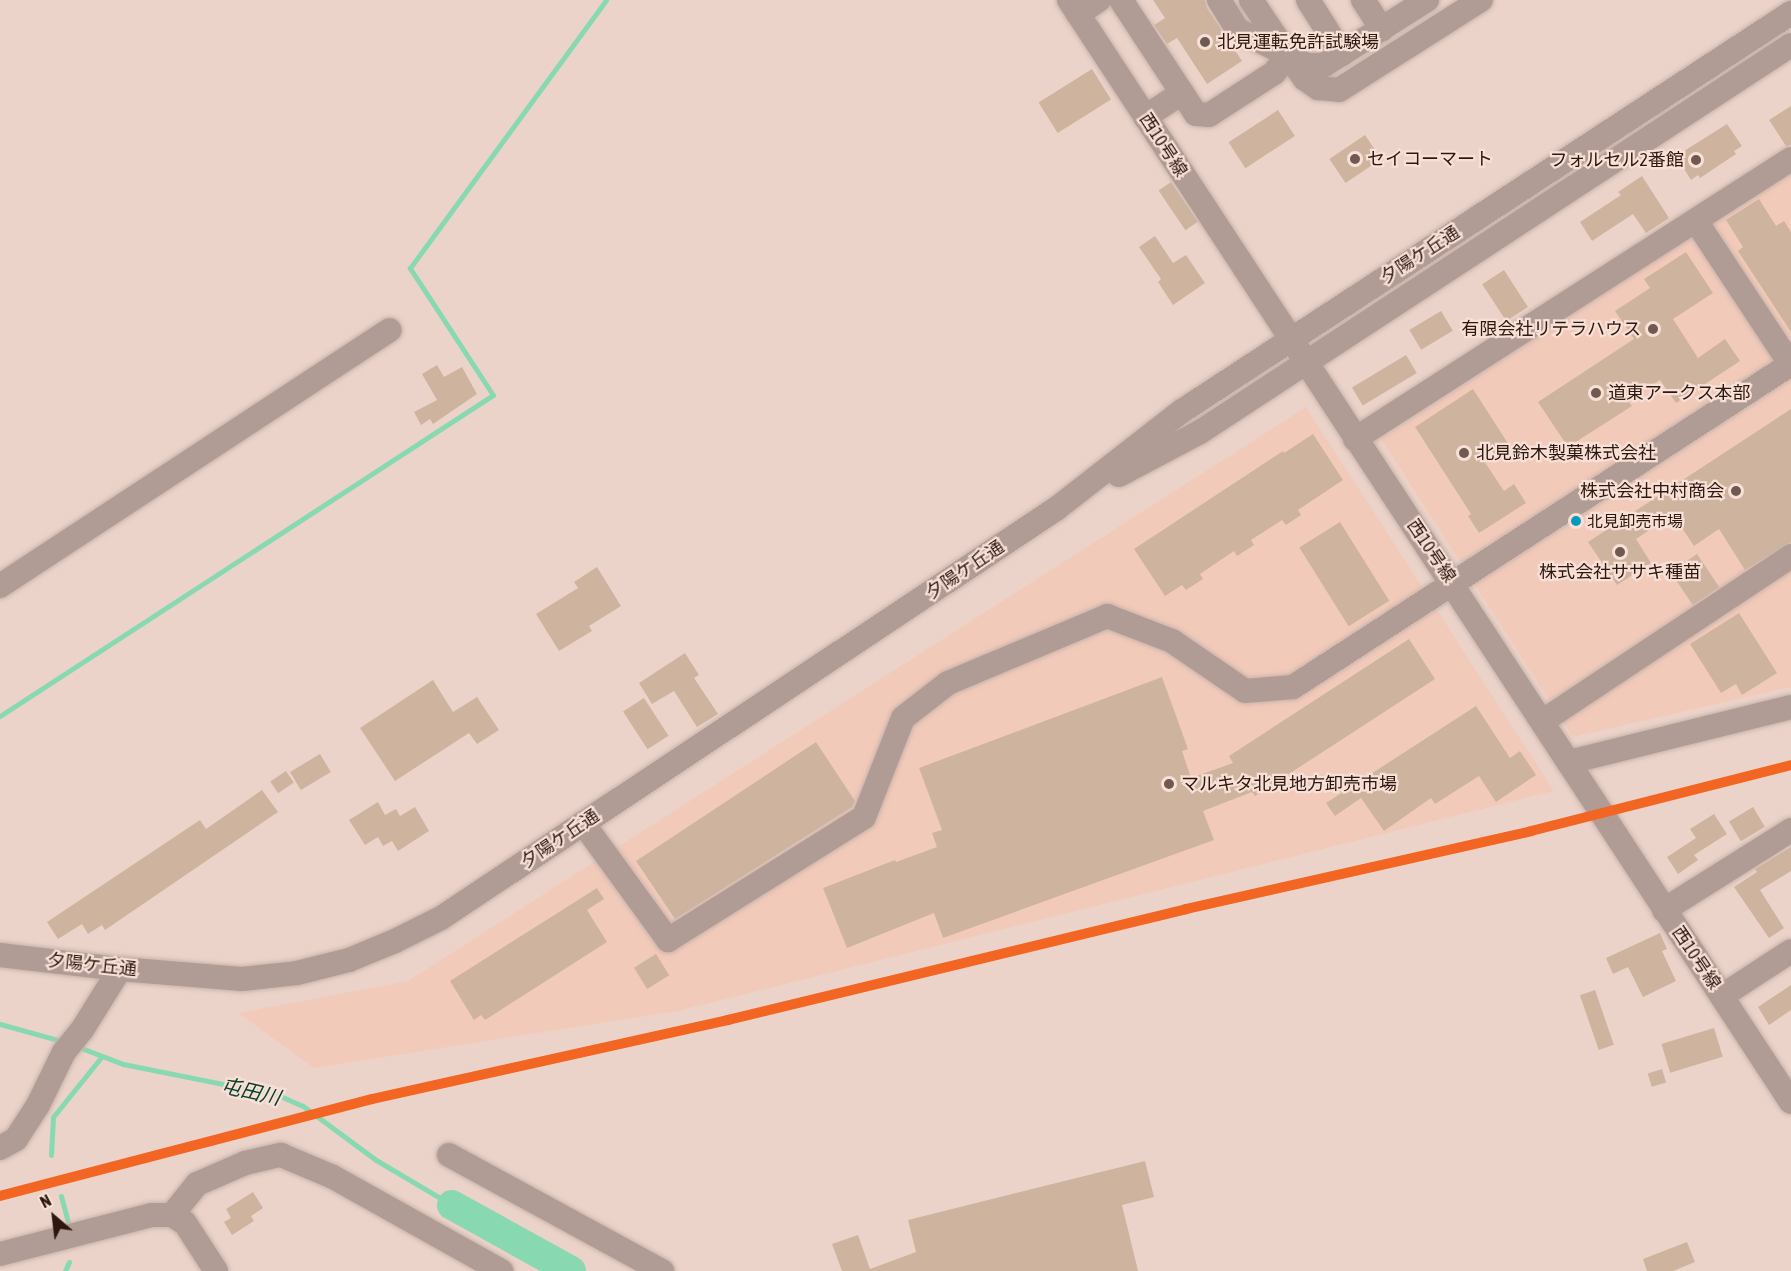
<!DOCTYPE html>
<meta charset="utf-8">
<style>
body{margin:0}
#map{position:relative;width:1791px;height:1271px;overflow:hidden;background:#ecd3c9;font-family:"Asap Condensed","Noto Sans JP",sans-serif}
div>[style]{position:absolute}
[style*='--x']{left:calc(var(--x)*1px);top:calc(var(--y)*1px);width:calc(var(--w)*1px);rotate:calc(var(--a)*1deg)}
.built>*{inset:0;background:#f2caba}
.stream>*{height:5px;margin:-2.5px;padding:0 2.5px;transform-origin:2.5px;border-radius:2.5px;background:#88d9b2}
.river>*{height:30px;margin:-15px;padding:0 15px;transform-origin:15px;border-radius:15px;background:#88d9b2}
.building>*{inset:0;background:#ceb49f;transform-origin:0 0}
.roads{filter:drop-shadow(0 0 2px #c7b3aa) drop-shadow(0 0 2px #c7b3aa)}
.minor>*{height:24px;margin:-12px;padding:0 12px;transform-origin:12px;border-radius:12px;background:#b09c95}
.rail-1>*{height:10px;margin:-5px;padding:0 5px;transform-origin:5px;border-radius:5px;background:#f26522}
.dots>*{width:16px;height:16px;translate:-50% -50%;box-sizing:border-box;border:3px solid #f8e0d7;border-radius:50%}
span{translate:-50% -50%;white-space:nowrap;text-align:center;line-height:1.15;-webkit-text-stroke:4.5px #f8e0d7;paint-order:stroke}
.bus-label{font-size:16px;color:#2c180f}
.left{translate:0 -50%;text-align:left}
.poi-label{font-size:18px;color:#2c180f}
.right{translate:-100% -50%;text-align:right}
.street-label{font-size:18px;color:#2c180f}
.water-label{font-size:20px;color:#09412d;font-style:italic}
.north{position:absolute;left:24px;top:1187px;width:60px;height:60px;-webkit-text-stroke:4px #f8e0d7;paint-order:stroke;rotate:332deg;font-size:16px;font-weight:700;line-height:24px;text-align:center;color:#2c180f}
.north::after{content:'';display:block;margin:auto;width:21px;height:27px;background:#2c180f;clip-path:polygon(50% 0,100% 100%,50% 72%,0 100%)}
</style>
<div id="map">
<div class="built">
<div style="clip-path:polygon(1791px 171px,1791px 687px,1573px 737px,1381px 439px)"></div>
<div style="clip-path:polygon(1306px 407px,1554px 791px,678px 1011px,314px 1068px,238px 1013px,408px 981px)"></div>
</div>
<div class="stream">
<div style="--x:0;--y:716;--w:588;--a:-33.07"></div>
<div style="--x:493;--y:395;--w:152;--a:-123.2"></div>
<div style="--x:410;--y:268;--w:332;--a:-53.8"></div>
<div style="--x:0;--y:1024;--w:67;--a:15.5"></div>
<div style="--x:76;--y:1046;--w:50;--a:21"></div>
<div style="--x:123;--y:1064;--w:158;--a:11.3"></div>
<div style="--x:278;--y:1095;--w:27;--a:24"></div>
<div style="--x:303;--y:1106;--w:91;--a:36.5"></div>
<div style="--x:376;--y:1160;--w:88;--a:30.6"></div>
<div style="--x:51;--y:1155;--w:38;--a:-87"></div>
<div style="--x:53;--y:1117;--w:78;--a:-51.2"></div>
<div style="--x:61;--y:1196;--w:28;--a:75"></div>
<div style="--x:65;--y:1271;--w:10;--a:-66"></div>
</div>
<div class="river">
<div style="--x:452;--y:1205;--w:136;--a:29"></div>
</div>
<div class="building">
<div style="clip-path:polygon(1153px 0,1205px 0,1207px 8px,1242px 61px,1207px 84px,1177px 38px,1167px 44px,1154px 25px,1165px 18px)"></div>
<div style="left:1092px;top:69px;width:36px;height:63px;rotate:58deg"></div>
<div style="clip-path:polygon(1791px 106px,1791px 145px,1786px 146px,1769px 120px)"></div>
<div style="left:1278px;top:110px;width:31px;height:59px;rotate:57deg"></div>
<div style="clip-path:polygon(1727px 124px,1742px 146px,1734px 151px,1736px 154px,1700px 178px,1698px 175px,1691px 180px,1676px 156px)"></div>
<div style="left:1365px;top:135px;width:29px;height:43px;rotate:56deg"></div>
<div style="clip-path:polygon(1642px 176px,1669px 218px,1646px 233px,1633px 214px,1592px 241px,1580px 222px,1621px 195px,1618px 192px)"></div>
<div style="left:1171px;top:182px;width:48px;height:15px;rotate:56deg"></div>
<div style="clip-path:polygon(1759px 199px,1776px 226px,1784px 221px,1791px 232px,1791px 332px,1738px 251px,1743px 247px,1726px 220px)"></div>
<div style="clip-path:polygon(1155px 236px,1173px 263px,1186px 255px,1205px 283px,1173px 305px,1158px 282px,1161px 279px,1139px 247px)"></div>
<div style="clip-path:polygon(1686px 252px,1713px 293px,1673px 319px,1698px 358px,1725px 339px,1740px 361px,1676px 403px,1660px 380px,1628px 401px,1632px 406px,1568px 447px,1538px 402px,1634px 339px,1615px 311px,1650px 288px,1644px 279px)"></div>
<div style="left:1504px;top:270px;width:44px;height:26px;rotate:57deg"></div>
<div style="left:1441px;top:311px;width:23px;height:37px;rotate:59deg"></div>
<div style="left:1406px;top:355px;width:21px;height:63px;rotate:59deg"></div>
<div style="clip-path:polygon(437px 365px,444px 377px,462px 367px,477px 394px,433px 424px,430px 419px,421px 425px,414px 412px,437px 400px,422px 374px)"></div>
<div style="clip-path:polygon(1473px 389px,1509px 445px,1484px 461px,1504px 491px,1514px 484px,1526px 503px,1479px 533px,1468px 516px,1471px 514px,1415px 427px)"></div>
<div style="clip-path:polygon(1791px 409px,1791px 542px,1745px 570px,1719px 529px,1694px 546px,1678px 522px,1674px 525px,1669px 517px,1636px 539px,1651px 563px,1617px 585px,1588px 542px)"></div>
<div style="clip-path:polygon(1313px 434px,1343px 480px,1298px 510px,1301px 515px,1286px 525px,1282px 520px,1251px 540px,1254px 545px,1237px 556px,1234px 551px,1200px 574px,1203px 579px,1186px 590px,1182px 585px,1165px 596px,1134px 549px,1283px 451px,1284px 453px)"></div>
<div style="left:1340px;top:522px;width:93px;height:48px;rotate:58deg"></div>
<div style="left:1697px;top:554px;width:40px;height:32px;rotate:56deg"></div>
<div style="clip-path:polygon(597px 567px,621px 606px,589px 626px,592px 631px,559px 651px,536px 614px,578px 588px,574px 582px)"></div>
<div style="clip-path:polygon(1739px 613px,1777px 673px,1742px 695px,1736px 684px,1721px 693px,1690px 644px)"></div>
<div style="clip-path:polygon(1409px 639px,1435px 679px,1255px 796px,1252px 792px,1203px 811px,1214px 840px,943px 938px,934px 913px,847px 948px,823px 888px,895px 860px,896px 862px,937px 847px,932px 833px,942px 830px,919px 768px,1162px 677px,1188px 749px,1182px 751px,1191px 778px,1233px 763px,1229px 756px)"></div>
<div style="clip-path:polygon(685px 653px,699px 675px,694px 678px,718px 714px,697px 727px,674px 691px,652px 704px,639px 683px)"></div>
<div style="clip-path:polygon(433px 680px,453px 712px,477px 697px,499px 730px,477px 744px,469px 733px,395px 781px,360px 728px)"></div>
<div style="left:644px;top:698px;width:45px;height:25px;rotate:57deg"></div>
<div style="clip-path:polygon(1476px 706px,1510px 758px,1520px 751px,1536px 775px,1496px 802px,1479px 776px,1435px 804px,1431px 798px,1384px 831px,1361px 798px,1335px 816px,1326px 803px)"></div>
<div style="clip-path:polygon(816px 742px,855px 801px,852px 807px,675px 919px,636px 861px)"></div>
<div style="left:320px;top:754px;width:21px;height:35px;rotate:59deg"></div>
<div style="left:286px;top:771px;width:14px;height:19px;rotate:56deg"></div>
<div style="clip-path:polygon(262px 790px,278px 812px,105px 930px,102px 925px,88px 934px,82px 924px,58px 939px,47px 922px,200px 820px,206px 829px)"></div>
<div style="clip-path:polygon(378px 802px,385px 815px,396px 809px,400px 816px,415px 807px,429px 831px,398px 851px,392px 841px,383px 846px,378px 837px,365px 845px,349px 820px)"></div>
<div style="left:1753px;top:807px;width:23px;height:28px;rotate:59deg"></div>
<div style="clip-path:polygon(1714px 814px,1727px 834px,1694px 855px,1698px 860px,1678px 874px,1667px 857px,1696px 838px,1690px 829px)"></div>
<div style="clip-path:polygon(1791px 847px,1791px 871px,1760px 890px,1784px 928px,1769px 938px,1734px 887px,1757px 872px,1755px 869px)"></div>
<div style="clip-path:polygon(597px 888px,604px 899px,587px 910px,607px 942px,485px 1020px,481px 1015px,474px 1020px,450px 981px)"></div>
<div style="clip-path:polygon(1660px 933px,1667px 949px,1662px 951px,1676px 981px,1643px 997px,1628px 967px,1613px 974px,1606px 958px)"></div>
<div style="left:656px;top:954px;width:25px;height:26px;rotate:58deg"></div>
<div style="clip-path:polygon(1791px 985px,1791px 1010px,1769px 1025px,1758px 1007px)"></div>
<div style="left:1595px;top:990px;width:58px;height:16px;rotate:71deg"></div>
<div style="left:1714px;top:1028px;width:30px;height:55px;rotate:73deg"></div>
<div style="left:1662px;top:1069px;width:14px;height:15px;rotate:73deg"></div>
<div style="clip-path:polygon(1145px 1161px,1154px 1197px,1122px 1205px,1138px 1271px,842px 1271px,832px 1244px,858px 1235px,870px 1269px,916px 1252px,908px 1220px)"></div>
<div style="clip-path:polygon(253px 1192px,263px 1208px,251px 1216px,254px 1221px,232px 1235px,224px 1222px,231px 1218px,226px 1209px)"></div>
<div style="clip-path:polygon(1687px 1242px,1695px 1262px,1673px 1271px,1647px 1271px,1643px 1259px)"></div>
</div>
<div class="roads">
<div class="minor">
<div style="--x:1069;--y:0;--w:1317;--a:56.77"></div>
<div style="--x:1121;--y:0;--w:136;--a:56.7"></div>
<div style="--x:1196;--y:114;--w:13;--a:4"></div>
<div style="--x:1209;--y:115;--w:77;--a:-32.9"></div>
<div style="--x:1274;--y:73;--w:23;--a:-52"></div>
<div style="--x:1219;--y:0;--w:36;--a:58"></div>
<div style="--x:1238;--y:30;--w:56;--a:26.6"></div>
<div style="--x:1288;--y:55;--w:29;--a:55"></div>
<div style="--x:1305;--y:79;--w:16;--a:35"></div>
<div style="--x:1318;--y:88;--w:21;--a:5"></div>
<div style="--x:1339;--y:90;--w:168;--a:-32.4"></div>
<div style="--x:1251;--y:0;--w:66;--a:56.1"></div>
<div style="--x:1288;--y:55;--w:21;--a:28"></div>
<div style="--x:1307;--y:65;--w:17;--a:0"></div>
<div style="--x:1324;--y:65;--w:122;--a:-32.3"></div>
<div style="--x:1308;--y:0;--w:64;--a:57.8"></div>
<div style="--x:1363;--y:0;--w:35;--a:57"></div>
<div style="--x:1078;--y:14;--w:25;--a:-34"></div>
<div style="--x:1145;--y:117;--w:44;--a:-33"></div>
<div style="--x:1696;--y:221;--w:173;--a:56.6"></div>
<div style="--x:1355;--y:439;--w:518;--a:-32.71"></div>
<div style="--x:1119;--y:475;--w:92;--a:-28"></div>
<div style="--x:1200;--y:432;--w:706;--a:-33.22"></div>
<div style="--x:0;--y:586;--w:466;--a:-33.3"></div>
<div style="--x:1543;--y:721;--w:298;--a:-33.6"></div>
<div style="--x:1569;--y:762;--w:229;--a:-13.9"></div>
<div style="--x:583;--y:823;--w:145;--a:54"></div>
<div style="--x:668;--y:940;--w:231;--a:-32.1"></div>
<div style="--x:864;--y:817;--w:106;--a:-68.5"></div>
<div style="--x:903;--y:718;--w:57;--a:-37.9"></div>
<div style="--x:948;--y:683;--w:173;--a:-22.8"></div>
<div style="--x:1107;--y:616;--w:70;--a:21"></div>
<div style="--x:1172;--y:641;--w:88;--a:34.4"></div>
<div style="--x:1245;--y:691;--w:48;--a:-4.8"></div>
<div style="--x:1293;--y:687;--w:594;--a:-32.97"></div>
<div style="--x:1664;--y:910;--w:150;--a:-32.2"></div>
<div style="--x:0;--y:955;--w:121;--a:6.7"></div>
<div style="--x:120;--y:969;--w:122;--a:4.7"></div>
<div style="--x:242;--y:979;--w:55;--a:-6.2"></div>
<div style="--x:297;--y:973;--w:54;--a:-14"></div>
<div style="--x:349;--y:960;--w:50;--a:-22.4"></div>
<div style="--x:395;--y:941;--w:51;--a:-26.6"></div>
<div style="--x:441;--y:918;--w:739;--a:-33.63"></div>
<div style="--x:1056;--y:509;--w:160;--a:-37.9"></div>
<div style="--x:1182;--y:411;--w:728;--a:-33.17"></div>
<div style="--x:1722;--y:996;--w:82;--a:-33.1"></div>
<div style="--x:0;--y:1148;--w:18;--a:-29"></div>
<div style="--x:16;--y:1139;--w:40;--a:-57.1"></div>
<div style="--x:38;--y:1105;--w:59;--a:-63.9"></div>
<div style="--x:64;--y:1052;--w:28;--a:-51"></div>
<div style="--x:82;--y:1030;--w:72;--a:-58.1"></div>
<div style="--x:449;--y:1155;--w:243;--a:28.6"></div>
<div style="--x:172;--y:1215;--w:40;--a:-51"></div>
<div style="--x:197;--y:1184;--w:52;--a:-23.6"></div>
<div style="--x:245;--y:1163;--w:37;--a:-13"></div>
<div style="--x:281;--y:1155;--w:56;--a:22.9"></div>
<div style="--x:333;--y:1177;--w:193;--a:29.2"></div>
<div style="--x:172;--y:1215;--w:15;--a:32"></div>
<div style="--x:185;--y:1223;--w:57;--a:57.1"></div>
<div style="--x:0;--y:1254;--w:157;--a:-14.4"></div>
<div style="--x:152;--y:1215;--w:20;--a:0"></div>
</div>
</div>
<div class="rail-1">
<div style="--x:0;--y:1196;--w:384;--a:-14.6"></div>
<div style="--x:372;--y:1099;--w:365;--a:-12.5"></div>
<div style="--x:728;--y:1020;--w:471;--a:-13.6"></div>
<div style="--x:1186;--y:909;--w:354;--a:-12.7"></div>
<div style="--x:1531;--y:831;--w:268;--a:-14.2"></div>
</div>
<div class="dots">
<div style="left:1205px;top:42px;background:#6f5950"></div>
<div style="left:1355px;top:159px;background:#6f5950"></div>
<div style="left:1696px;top:160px;background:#6f5950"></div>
<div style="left:1653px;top:329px;background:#6f5950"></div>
<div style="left:1596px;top:393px;background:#6f5950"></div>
<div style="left:1464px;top:453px;background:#6f5950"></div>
<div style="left:1736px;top:491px;background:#6f5950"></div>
<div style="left:1576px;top:521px;background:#049abb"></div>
<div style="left:1620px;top:552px;background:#6f5950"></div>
<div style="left:1169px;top:784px;background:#6f5950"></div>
</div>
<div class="bus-label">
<span class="left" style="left:1587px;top:521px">北見卸売市場</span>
</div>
<div class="poi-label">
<span class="left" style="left:1217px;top:42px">北見運転免許試験場</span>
<span class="left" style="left:1367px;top:159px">セイコーマート</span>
<span class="right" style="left:1684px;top:160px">フォルセル2番館</span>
<span class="right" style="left:1641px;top:329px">有限会社リテラハウス</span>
<span class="left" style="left:1608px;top:393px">道東アークス本部</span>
<span class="left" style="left:1476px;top:453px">北見鈴木製菓株式会社</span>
<span class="right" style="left:1724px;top:491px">株式会社中村商会</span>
<span style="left:1620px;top:572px">株式会社ササキ種苗</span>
<span class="left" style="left:1181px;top:784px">マルキタ北見地方卸売市場</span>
</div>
<div class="street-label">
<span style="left:1163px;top:145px;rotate:57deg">西10号線</span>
<span style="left:1420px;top:255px;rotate:-33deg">夕陽ケ丘通</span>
<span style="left:1431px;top:551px;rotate:56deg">西10号線</span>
<span style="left:965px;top:570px;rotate:-34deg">夕陽ケ丘通</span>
<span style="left:560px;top:839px;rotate:-34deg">夕陽ケ丘通</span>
<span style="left:1696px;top:958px;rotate:56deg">西10号線</span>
<span style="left:92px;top:965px;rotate:6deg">夕陽ケ丘通</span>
</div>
<div class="water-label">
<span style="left:251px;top:1091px;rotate:13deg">屯田川</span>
</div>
<div class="north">N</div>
</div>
